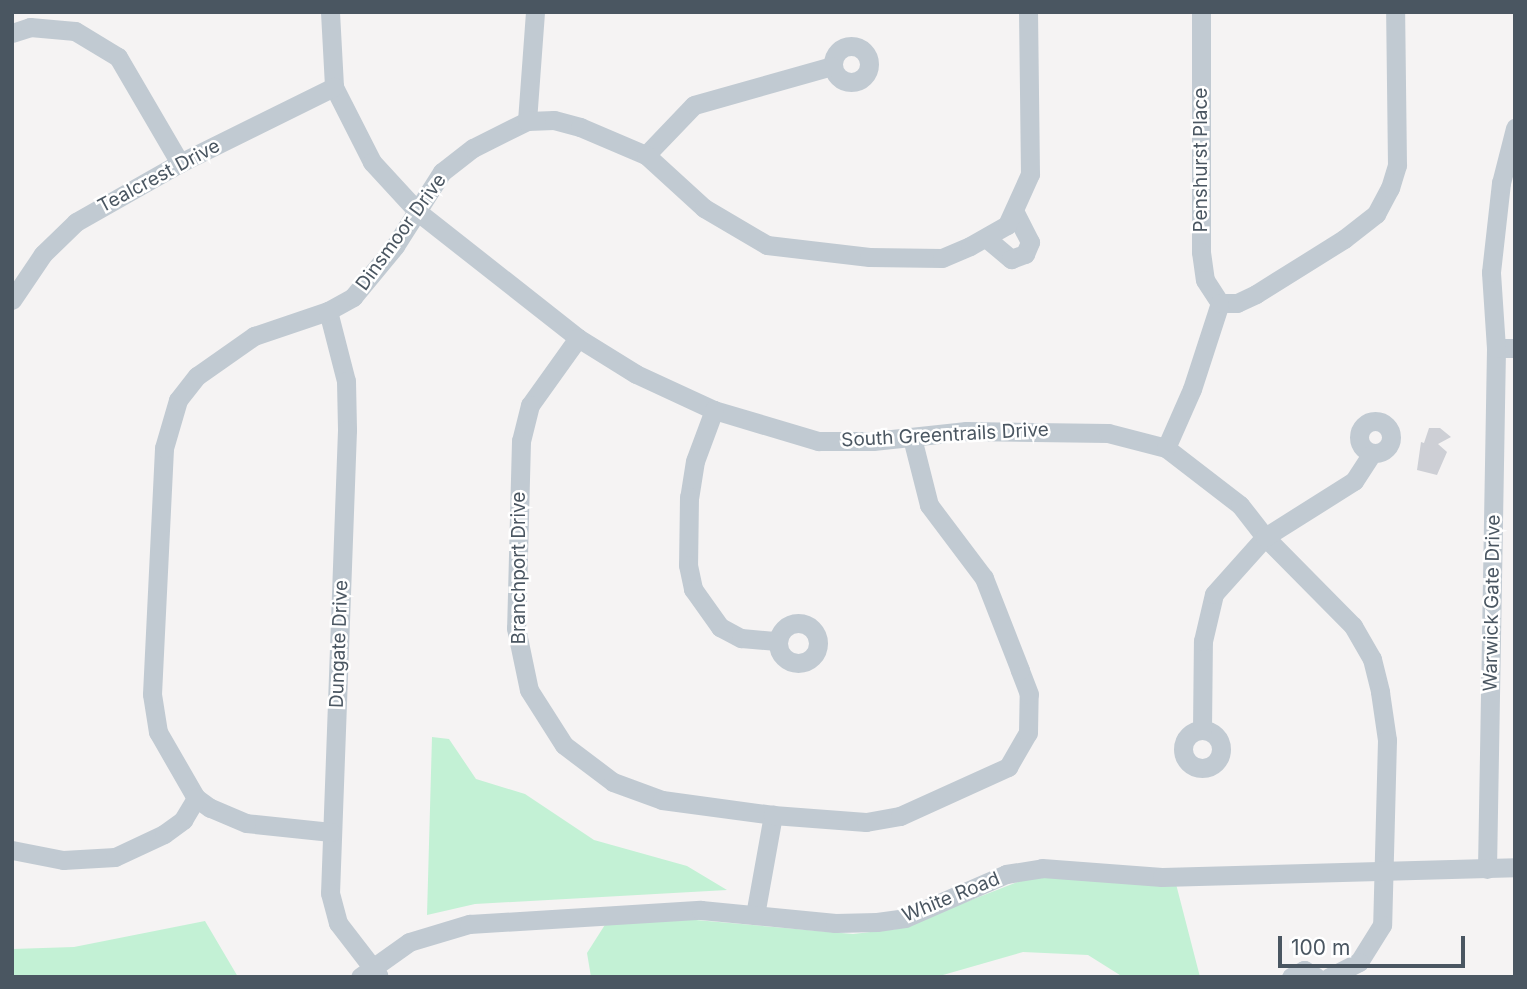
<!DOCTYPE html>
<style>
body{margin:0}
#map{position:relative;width:1527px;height:989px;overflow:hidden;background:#f5f3f3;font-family:Inter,sans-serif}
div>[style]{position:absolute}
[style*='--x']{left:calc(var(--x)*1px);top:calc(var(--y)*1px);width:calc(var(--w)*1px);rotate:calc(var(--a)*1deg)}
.green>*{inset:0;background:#c3f1d5}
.building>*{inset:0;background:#cdcfd5}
.minor>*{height:19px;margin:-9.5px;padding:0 9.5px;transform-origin:9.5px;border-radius:9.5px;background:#c1cad2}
.minor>.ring{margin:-9.5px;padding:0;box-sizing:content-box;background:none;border:19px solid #c1cad2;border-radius:50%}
span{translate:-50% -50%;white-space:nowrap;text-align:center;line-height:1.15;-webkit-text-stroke:5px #fff;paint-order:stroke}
.street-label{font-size:19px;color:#4a5661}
.frame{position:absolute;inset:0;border:14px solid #4a5661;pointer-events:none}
.scale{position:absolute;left:1278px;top:936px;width:187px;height:32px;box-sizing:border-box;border:4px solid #4a5661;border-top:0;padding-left:9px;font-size:21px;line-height:24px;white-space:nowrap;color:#4a5661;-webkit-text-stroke:5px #fff;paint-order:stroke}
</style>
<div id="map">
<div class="green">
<div style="clip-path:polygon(432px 737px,449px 739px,476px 779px,525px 794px,594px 840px,687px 866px,727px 890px,475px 904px,427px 915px)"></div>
<div style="clip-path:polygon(1033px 876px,1176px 884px,1200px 977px,1123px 977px,1088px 955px,1023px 952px,936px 977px,591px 977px,587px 953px,608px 920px,696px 920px,853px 934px,897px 929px)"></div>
<div style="clip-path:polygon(205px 921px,238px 977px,12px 977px,12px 949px,74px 947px)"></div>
</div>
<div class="building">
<div style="clip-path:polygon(1429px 428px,1440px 428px,1451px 437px,1438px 444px,1447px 452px,1437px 475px,1417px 470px,1421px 442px,1424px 443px)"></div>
</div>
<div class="minor">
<div style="--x:330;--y:12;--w:75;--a:86.9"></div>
<div style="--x:334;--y:87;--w:84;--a:63.1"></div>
<div style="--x:372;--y:162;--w:68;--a:47.4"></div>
<div style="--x:418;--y:212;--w:204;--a:38.2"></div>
<div style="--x:578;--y:338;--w:68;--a:31.8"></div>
<div style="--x:636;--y:374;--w:86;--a:24.8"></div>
<div style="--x:714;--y:410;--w:109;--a:16.6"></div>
<div style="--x:818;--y:441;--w:55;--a:0"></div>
<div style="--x:873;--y:441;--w:94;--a:-6.1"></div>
<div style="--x:966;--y:431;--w:142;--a:0.8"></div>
<div style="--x:1108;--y:433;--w:60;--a:14.5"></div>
<div style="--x:1166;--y:448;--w:93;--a:37.6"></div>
<div style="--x:1240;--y:505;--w:41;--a:52"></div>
<div style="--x:1265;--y:537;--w:125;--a:45.3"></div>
<div style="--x:1353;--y:626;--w:38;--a:60"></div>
<div style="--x:1372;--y:659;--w:34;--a:76"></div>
<div style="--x:1380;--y:692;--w:49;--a:81.7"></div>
<div style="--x:1387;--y:740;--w:185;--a:91.5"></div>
<div style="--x:1382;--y:925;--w:44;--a:121.9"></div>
<div style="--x:1359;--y:962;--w:34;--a:153"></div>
<div style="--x:1201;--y:12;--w:240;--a:90"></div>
<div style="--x:1201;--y:252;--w:28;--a:82"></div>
<div style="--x:1205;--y:280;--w:27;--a:57"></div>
<div style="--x:12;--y:33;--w:19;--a:-18"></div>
<div style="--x:30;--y:27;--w:45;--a:5.1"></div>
<div style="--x:75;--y:31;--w:50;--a:31.2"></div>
<div style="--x:118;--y:57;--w:123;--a:59.7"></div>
<div class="ring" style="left:833px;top:46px;width:17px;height:17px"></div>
<div style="--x:527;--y:121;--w:109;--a:-85.8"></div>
<div style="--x:646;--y:155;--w:69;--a:-46.2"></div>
<div style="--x:694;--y:105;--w:143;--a:-15.8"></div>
<div style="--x:986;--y:238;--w:33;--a:40"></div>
<div style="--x:1011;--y:259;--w:15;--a:-20"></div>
<div style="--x:1025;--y:254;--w:13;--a:-67"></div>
<div style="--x:1030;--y:242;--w:33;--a:-117"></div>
<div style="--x:12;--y:300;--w:55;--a:-56"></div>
<div style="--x:43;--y:254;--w:46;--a:-44.1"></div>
<div style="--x:76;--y:222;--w:120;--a:-29.6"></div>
<div style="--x:180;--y:163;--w:172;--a:-26.3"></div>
<div style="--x:328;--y:311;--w:72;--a:75.6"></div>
<div style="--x:346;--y:381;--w:49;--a:88.8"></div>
<div style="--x:347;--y:430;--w:463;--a:92.1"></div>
<div style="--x:330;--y:893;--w:31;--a:75"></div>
<div style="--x:338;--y:923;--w:66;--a:52.4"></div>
<div style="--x:578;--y:338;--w:82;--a:125.6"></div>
<div style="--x:530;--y:405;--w:37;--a:104"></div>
<div style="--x:521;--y:441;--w:187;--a:91.5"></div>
<div style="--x:516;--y:628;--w:63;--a:78.2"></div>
<div style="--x:529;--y:690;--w:65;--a:57.5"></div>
<div style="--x:564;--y:745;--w:61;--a:37.1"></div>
<div style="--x:613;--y:782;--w:52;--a:20.2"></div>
<div style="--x:662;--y:800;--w:112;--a:7.7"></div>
<div style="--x:1496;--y:348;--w:19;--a:0"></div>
<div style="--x:714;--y:410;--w:54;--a:110.4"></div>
<div style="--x:695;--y:461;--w:36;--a:99"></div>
<div style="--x:689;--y:497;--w:68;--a:90.8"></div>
<div style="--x:688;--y:565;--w:25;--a:78"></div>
<div style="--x:693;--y:589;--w:47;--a:54.6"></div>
<div style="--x:720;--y:627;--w:24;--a:28"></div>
<div style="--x:741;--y:638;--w:36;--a:5"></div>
<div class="ring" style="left:1359px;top:421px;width:13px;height:13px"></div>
<div style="--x:1166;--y:448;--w:64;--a:-66.2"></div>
<div style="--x:1192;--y:389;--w:90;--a:-72"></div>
<div style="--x:1220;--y:303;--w:17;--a:0"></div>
<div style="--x:1237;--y:303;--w:21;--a:-25"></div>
<div style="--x:1256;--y:294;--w:104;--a:-32"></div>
<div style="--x:1344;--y:239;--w:41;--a:-38"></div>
<div style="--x:1376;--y:214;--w:30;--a:-62"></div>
<div style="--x:1390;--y:188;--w:24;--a:-73"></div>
<div style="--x:1397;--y:165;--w:153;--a:-90.7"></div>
<div class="ring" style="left:778px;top:623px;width:21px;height:21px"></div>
<div class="ring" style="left:1183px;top:730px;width:19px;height:19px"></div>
<div style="--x:1202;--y:730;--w:89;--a:-89.4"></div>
<div style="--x:1203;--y:641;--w:48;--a:-76.8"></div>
<div style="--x:1214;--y:594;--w:76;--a:-48.2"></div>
<div style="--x:1265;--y:537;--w:105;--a:-32.2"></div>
<div style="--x:1354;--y:481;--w:31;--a:-57"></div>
<div style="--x:331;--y:832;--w:85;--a:-174"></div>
<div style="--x:246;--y:823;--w:39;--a:-157"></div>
<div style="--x:210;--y:808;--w:17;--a:-144"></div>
<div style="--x:196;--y:798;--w:76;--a:-119.9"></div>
<div style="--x:158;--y:732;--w:38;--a:-99"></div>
<div style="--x:152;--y:694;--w:246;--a:-87.2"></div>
<div style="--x:164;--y:448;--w:50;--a:-73.7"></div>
<div style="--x:178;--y:400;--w:31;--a:-52"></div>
<div style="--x:197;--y:376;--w:70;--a:-35.1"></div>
<div style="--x:254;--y:336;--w:78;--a:-18.7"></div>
<div style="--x:328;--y:311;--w:29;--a:-29"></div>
<div style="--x:353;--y:297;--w:66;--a:-50.5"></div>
<div style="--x:395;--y:246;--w:88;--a:-57.6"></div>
<div style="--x:442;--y:172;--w:39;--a:-38"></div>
<div style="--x:473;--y:148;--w:60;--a:-26.6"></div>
<div style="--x:527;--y:121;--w:27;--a:-2"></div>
<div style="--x:554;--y:120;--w:27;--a:15"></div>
<div style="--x:580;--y:127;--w:72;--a:23"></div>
<div style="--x:646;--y:155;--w:79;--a:42.4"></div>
<div style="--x:704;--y:208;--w:73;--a:30.4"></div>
<div style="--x:767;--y:245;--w:103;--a:6.7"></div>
<div style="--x:869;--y:257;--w:73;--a:0.8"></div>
<div style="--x:942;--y:258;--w:30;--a:-23"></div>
<div style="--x:970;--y:246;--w:43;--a:-29.6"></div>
<div style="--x:1007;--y:225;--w:56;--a:-65.7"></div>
<div style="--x:1030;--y:174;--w:162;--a:-90.7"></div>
<div style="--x:12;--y:850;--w:52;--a:11.1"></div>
<div style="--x:63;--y:860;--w:52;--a:-3.3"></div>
<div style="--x:115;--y:857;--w:54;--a:-25.1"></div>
<div style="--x:164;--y:834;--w:24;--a:-36"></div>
<div style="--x:183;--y:820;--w:26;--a:-59"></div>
<div style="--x:1487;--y:869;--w:521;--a:-89.01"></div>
<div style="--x:1496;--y:348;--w:76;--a:-93.8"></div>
<div style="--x:1491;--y:272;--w:90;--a:-83.6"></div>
<div style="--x:1501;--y:183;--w:57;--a:-75.7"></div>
<div style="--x:755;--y:915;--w:102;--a:-79.8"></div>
<div style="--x:773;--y:815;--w:93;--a:4.3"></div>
<div style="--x:866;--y:822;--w:35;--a:-10"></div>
<div style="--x:900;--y:816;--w:119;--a:-24.4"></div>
<div style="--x:1008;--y:767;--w:39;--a:-60"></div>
<div style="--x:1028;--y:733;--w:39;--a:-89"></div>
<div style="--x:1029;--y:694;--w:26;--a:-111"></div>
<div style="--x:1020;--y:670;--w:99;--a:-111.4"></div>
<div style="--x:984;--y:578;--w:91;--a:-127"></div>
<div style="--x:929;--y:505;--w:69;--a:-104.2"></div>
<div style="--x:360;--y:977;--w:60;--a:-35.5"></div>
<div style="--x:409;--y:942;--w:63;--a:-16.7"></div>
<div style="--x:469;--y:924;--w:232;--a:-3.5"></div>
<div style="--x:701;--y:910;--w:135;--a:5.5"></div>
<div style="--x:835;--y:923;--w:42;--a:-1.4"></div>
<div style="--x:877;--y:922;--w:28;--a:-8"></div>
<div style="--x:905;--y:918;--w:110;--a:-23.5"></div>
<div style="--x:1006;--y:874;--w:36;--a:-9"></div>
<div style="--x:1042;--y:868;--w:120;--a:4.3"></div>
<div style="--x:1162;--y:877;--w:353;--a:-1.6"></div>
<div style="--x:1291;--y:977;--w:15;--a:-28"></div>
<div style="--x:1304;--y:970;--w:14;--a:30"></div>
</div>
<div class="street-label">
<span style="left:1201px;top:160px;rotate:-90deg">Penshurst Place</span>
<span style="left:159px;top:176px;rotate:-28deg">Tealcrest Drive</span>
<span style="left:401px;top:232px;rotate:-54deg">Dinsmoor Drive</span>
<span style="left:945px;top:435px;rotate:-3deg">South Greentrails Drive</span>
<span style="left:519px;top:568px;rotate:-90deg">Branchport Drive</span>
<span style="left:1492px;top:603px;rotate:-89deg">Warwick Gate Drive</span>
<span style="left:339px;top:644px;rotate:-88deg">Dungate Drive</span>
<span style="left:951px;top:897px;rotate:-22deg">White Road</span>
</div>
<div class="frame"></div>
<div class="scale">100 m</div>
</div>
